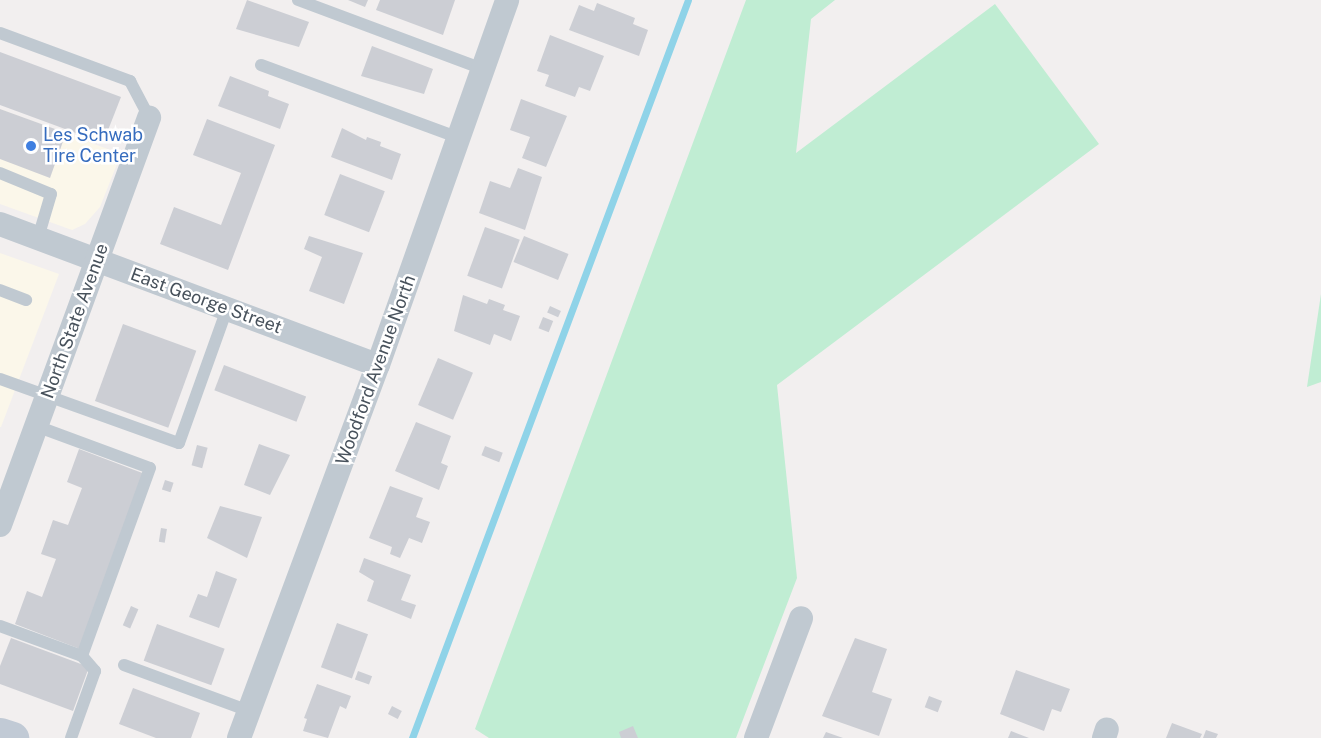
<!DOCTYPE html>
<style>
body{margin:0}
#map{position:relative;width:1321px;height:738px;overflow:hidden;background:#f2efef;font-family:"Public Sans",sans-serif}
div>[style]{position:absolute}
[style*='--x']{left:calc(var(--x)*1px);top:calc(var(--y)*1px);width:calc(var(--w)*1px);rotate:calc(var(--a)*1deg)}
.commercial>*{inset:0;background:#fbf7ea}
.green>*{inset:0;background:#c0edd3}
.stream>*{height:7px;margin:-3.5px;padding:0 3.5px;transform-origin:3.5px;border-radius:3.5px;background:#8fd3e8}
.building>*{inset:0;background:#ccced4;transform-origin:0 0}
.service>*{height:12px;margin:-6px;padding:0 6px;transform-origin:6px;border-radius:6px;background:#c0c9d1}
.minor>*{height:24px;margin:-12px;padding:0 12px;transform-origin:12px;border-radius:12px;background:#c0c9d1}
.secondary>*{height:33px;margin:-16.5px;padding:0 16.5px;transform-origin:16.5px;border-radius:16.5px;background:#c1cad5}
.dots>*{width:16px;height:16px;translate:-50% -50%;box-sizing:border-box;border:3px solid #fff;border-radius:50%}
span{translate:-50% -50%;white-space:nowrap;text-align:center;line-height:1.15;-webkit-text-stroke:5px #fff;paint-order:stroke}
.shop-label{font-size:18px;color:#366cbe}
.left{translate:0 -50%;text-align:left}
.street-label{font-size:18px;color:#48525c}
</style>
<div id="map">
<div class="commercial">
<div style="clip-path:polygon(0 109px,121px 154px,100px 207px,85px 224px,72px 230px,0 204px)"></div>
<div style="clip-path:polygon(0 253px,59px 274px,1px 427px,0 427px)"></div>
</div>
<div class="green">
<div style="clip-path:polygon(746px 0,835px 0,811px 19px,796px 153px,995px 4px,1099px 144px,777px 385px,797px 578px,736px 738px,489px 738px,475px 729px)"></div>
<div style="clip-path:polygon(1321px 294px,1321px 382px,1307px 387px)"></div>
</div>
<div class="stream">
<div style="--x:412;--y:738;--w:788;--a:-69.5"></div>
</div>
<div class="building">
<div style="clip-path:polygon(247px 0,309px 22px,299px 47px,236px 29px)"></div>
<div style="clip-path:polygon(348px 0,368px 0,365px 7px)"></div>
<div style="clip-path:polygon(380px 0,455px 0,443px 35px,376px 10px)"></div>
<div style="clip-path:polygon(597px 3px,635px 18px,633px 24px,648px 30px,639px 56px,569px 30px,579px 5px,594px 11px)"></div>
<div style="clip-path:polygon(550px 35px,604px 56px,590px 91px,579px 87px,575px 97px,545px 86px,549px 75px,537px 71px)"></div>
<div style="clip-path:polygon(372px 46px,433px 69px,424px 94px,361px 76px)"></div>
<div style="clip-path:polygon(0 52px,121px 97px,103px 143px,0 105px)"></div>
<div style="clip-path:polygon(230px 76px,269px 91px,268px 96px,289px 104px,280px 129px,218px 106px)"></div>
<div style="clip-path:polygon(521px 99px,567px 116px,546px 167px,522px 158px,530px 137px,510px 130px)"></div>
<div style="clip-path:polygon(0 109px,66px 133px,50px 178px,0 159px)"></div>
<div style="clip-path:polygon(207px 119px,275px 145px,228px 270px,160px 244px,174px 207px,221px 225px,241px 173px,193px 155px)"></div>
<div style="clip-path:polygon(342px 128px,366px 140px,367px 137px,381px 142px,380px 146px,401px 154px,392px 180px,331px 157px)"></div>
<div style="clip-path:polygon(518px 168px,542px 177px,525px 230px,479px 213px,490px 181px,510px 188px)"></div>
<div style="left:340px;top:174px;width:48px;height:44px;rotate:21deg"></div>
<div style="left:485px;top:227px;width:37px;height:52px;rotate:20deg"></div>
<div style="clip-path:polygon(309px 236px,363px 253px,344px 304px,309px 291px,322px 257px,304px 249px)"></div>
<div style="left:524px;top:236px;width:48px;height:28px;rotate:22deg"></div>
<div style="clip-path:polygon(463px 295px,487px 304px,489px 299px,505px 305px,503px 310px,520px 316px,511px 341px,494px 334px,490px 345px,454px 331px)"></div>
<div style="left:550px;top:306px;width:12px;height:7px;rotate:24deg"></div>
<div style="left:543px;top:317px;width:11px;height:12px;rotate:22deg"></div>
<div style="left:123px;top:324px;width:78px;height:82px;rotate:20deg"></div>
<div style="left:438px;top:358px;width:38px;height:51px;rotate:23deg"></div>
<div style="left:224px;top:365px;width:88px;height:27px;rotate:21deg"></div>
<div style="clip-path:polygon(416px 422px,451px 436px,441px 463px,448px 466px,439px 490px,395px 471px)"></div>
<div style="clip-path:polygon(259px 444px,290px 455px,270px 495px,244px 485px)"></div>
<div style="left:197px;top:445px;width:11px;height:21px;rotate:15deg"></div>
<div style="left:485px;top:446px;width:19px;height:10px;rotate:21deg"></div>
<div style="clip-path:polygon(79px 449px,145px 474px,80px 649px,15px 624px,27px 591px,42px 597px,56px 559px,41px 554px,53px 520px,68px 525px,82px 488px,67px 482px)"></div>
<div style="left:165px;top:480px;width:9px;height:10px;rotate:18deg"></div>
<div style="clip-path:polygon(390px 486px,423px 498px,416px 517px,430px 522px,422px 543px,409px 538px,400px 558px,390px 554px,392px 547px,369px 538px)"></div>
<div style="clip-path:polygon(220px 506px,262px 517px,247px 558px,207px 538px)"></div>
<div style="left:161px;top:528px;width:6px;height:14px;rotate:9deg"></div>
<div style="clip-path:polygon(364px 558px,411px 575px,401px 600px,416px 605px,411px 619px,367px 601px,374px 581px,359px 572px)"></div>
<div style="clip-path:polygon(216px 571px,237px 579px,219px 628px,189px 617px,198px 594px,207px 597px)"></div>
<div style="left:131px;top:606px;width:8px;height:21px;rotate:23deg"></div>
<div style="left:337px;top:623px;width:33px;height:47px;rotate:20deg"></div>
<div style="left:157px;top:624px;width:72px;height:39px;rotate:20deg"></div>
<div style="clip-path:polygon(11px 638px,89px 667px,73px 711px,0 684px,0 666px)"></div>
<div style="clip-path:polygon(855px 638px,887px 649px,872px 692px,892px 699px,879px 736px,822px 716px)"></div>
<div style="clip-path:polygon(1016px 670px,1070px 689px,1061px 712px,1052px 709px,1044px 731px,1000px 714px)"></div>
<div style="left:358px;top:671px;width:15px;height:9px;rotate:20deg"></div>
<div style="clip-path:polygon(317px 684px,351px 696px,346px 709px,340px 706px,328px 738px,303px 731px,307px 719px,304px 718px)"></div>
<div style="clip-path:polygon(133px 688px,200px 713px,191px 738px,156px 738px,119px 724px)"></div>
<div style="left:929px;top:696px;width:14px;height:12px;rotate:21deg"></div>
<div style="left:392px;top:706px;width:11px;height:9px;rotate:27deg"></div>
<div style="clip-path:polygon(1172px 723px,1202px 734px,1200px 738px,1166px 738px)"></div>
<div style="clip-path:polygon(633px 726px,638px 738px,621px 738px,619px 732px)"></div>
<div style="clip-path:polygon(1206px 730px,1218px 734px,1216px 738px,1203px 738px)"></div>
<div style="clip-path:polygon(1011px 731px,1029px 738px,1008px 738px)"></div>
<div style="clip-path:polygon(826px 732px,843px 738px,823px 738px)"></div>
</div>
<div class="service">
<div style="--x:298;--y:0;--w:197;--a:20.5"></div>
<div style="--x:0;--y:33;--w:139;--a:20.3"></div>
<div style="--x:130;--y:81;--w:41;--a:62.2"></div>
<div style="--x:261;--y:65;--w:211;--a:20.2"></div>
<div style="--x:0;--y:173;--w:55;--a:22.4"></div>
<div style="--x:51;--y:194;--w:46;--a:106.5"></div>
<div style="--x:0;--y:290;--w:28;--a:21"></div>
<div style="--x:0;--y:379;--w:190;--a:19.7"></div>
<div style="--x:179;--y:443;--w:142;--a:-70.3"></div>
<div style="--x:36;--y:426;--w:121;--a:20.2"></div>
<div style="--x:150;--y:468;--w:200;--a:109.9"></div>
<div style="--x:0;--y:626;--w:87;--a:20.1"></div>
<div style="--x:82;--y:656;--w:20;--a:49"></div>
<div style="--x:95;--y:671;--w:71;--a:109.7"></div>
<div style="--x:124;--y:665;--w:133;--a:20.2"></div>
</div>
<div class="minor">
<div style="--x:0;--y:224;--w:403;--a:20.5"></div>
<div style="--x:0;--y:525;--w:434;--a:-69.9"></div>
<div style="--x:239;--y:738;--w:398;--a:-69.6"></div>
<div style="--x:378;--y:365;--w:387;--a:-70.5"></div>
<div style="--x:756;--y:738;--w:128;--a:-69.4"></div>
<div style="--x:1104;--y:738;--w:9;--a:-72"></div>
</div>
<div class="secondary">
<div style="--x:0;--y:734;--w:13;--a:18"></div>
</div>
<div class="dots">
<div style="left:31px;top:146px;background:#3f7fe0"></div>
</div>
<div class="shop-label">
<span class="left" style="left:43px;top:146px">Les Schwab<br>Tire Center</span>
</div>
<div class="street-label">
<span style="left:206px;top:301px;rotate:20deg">East George Street</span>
<span style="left:75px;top:321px;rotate:-70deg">North State Avenue</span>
<span style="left:376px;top:370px;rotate:-70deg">Woodford Avenue North</span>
</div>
</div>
